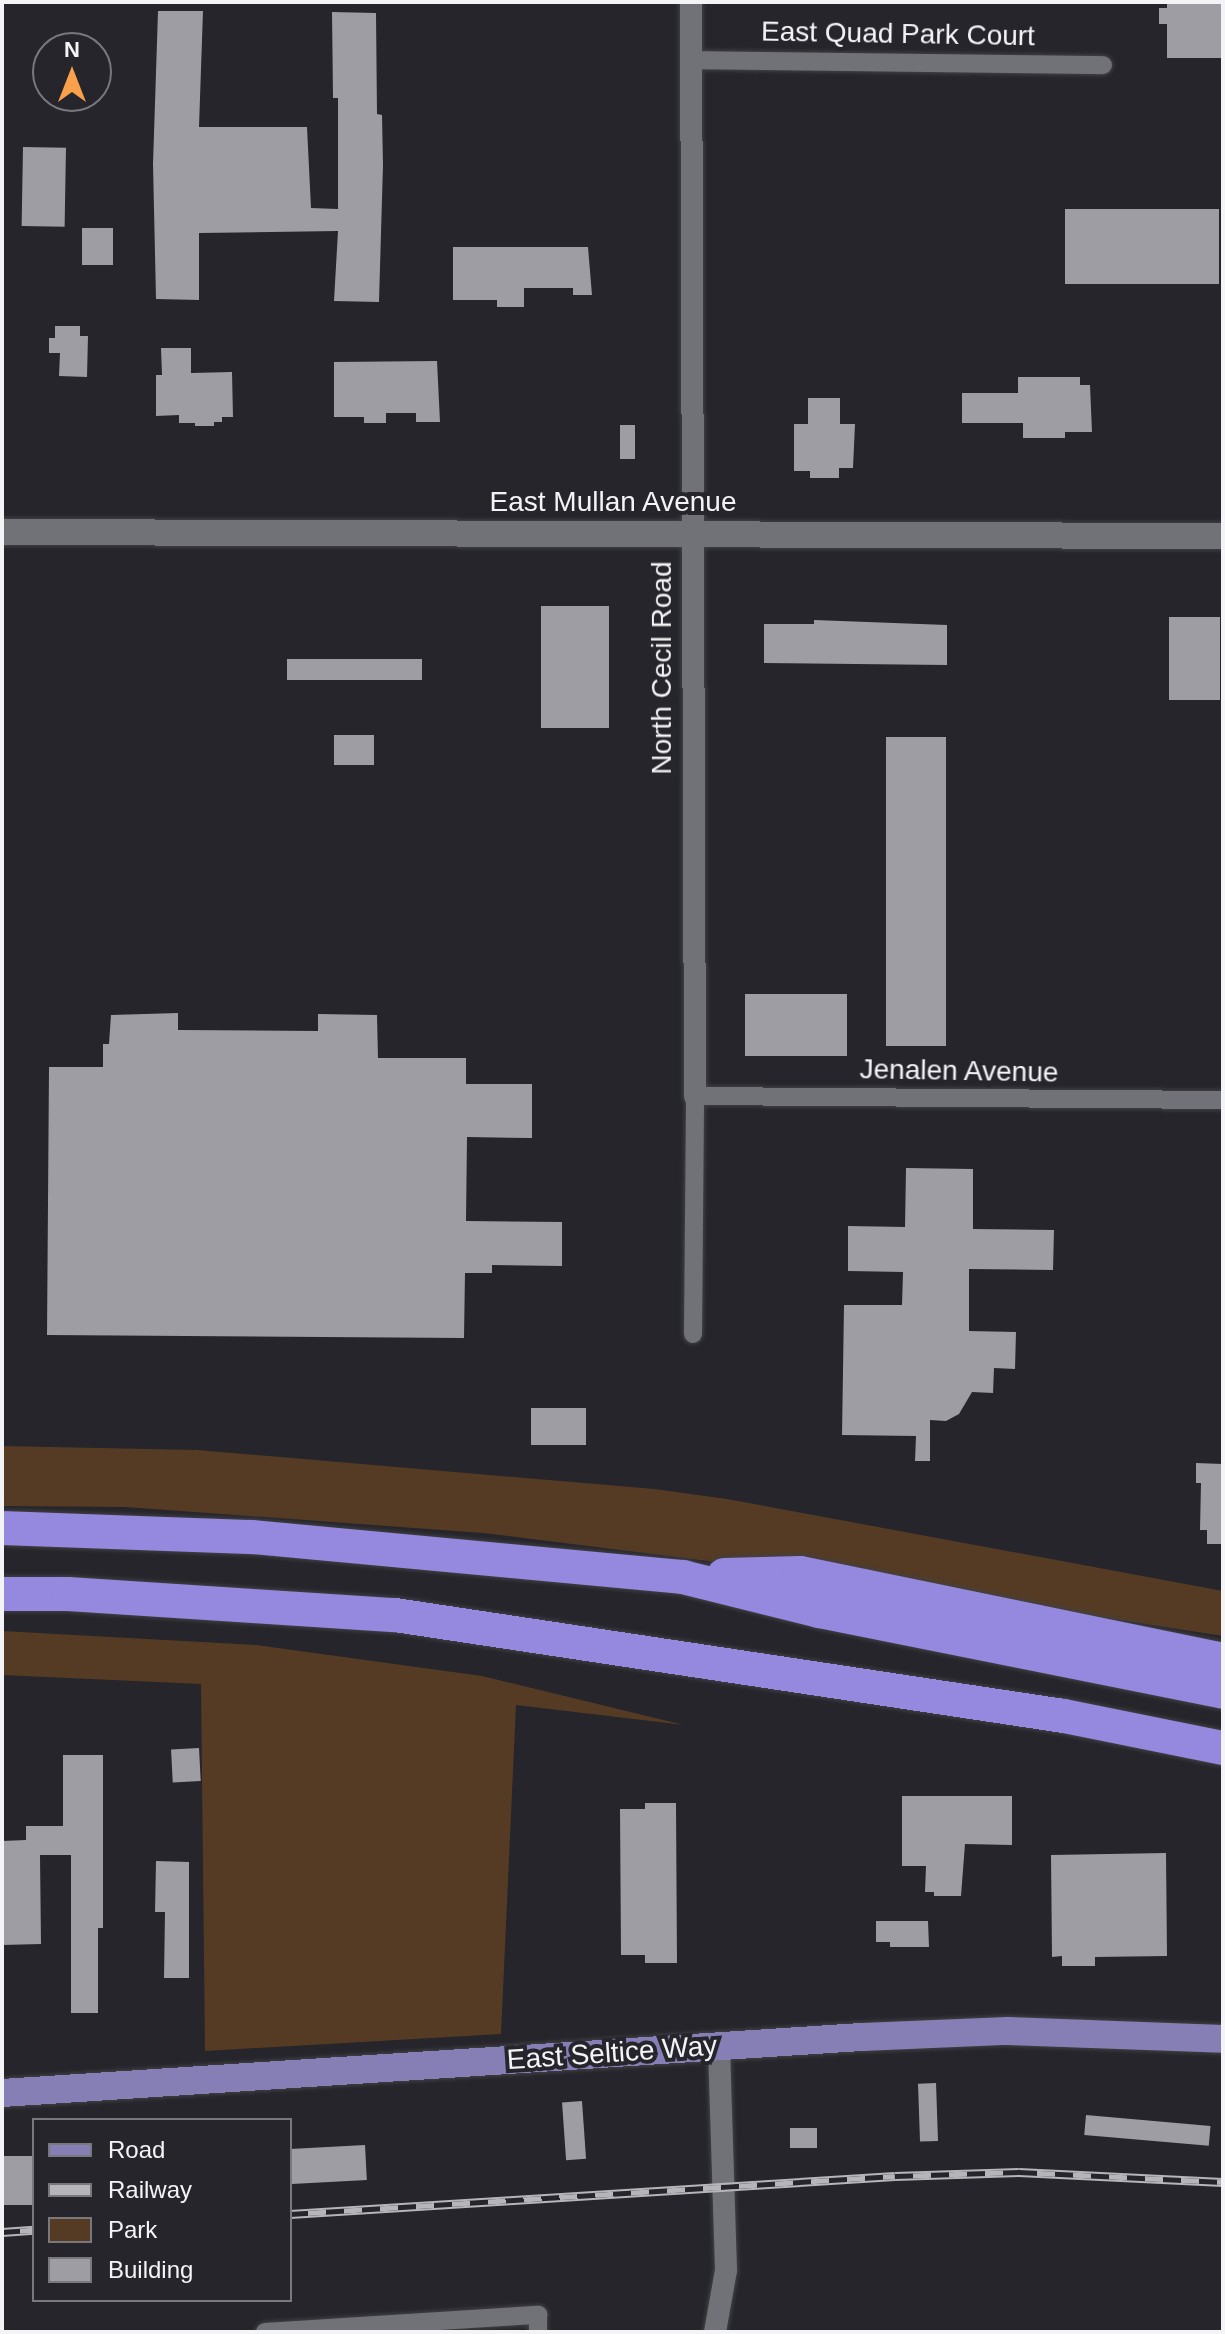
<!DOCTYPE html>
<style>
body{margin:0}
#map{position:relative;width:1225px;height:2334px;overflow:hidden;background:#25252b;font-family:Arial,sans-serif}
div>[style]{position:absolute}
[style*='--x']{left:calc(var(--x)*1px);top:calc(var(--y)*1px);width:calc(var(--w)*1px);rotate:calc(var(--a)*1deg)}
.green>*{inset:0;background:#553b24}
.building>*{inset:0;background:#9e9da4;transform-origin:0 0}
.roads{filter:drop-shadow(0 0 2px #414145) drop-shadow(0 0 2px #414145)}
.minor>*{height:18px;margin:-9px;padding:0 9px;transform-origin:9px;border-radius:9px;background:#717178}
.tertiary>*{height:22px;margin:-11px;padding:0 11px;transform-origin:11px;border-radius:11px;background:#717178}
.secondary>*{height:26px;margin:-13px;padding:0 13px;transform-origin:13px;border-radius:13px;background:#717178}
.primary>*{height:28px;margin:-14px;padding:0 14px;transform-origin:14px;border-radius:14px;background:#867fb5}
.motorway>*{height:34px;margin:-17px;padding:0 17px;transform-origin:17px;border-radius:17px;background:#9489de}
.rail>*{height:9px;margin-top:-4.5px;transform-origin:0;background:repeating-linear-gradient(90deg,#25252b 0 18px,#b6b6ba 0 36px);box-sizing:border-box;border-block:2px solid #b6b6ba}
span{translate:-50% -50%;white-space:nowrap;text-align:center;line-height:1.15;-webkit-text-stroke:8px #25252b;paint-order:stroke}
.street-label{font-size:28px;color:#f4f4f7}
.frame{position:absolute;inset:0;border:4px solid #f4f4f7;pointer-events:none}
.legend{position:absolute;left:32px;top:2118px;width:260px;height:184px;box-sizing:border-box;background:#25252b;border:2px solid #78787d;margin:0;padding:10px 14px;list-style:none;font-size:24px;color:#f4f4f7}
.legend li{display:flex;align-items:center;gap:16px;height:40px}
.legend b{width:40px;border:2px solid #78787d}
.north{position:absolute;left:32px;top:32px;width:80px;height:80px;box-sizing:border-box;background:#25252b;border:2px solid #78787d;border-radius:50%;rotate:0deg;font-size:22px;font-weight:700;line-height:32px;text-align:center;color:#f4f4f7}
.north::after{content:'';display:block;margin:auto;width:28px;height:36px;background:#f8a14a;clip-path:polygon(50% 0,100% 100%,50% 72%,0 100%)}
</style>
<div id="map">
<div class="green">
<div style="clip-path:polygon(2px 1446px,197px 1450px,654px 1489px,727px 1499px,1223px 1591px,1223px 1636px,860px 1580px,483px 1533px,125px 1507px,2px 1506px)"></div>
<div style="clip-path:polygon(2px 1631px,256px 1645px,482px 1676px,684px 1725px,516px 1705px,501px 2034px,205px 2051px,201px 1684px,2px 1675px)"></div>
</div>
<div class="building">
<div style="clip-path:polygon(1167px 2px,1223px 2px,1223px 58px,1167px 58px,1167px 24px,1159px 24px,1159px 8px,1167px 8px)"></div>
<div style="clip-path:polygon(158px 11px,203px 11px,199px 127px,307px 127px,311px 208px,338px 209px,338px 98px,333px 98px,332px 12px,376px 13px,377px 114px,382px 115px,383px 165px,379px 302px,334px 301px,338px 231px,199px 233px,199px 300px,156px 299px,153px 164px)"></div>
<div style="left:23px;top:147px;width:43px;height:79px;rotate:1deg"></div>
<div style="left:1065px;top:209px;width:154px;height:75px"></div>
<div style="left:82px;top:228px;width:31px;height:37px"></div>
<div style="clip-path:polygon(453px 247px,588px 247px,592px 295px,573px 295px,573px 288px,524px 288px,524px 307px,497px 307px,497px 300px,453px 300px)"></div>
<div style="clip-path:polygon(55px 326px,80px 326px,80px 336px,88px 336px,87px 377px,59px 376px,60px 353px,49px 353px,49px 338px,55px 338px)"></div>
<div style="clip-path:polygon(161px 348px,191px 348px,191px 373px,232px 372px,233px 417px,222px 417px,222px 422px,214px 422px,214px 426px,195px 426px,195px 423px,179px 423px,179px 415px,156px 416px,156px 375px,162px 375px)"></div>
<div style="clip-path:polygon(437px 361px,440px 422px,416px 422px,416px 413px,386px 413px,386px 423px,364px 423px,364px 417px,334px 417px,334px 362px)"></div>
<div style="clip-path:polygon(1018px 377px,1080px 377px,1080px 385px,1090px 385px,1092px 432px,1065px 432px,1065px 438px,1023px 438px,1023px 423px,962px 423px,962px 393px,1018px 393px)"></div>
<div style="clip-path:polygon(808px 398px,840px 398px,840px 424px,855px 424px,853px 468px,839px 468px,839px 478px,810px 478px,810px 471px,794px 471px,794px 424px,808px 424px)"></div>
<div style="left:620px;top:425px;width:15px;height:34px"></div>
<div style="left:541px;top:606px;width:68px;height:122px"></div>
<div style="left:1169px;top:617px;width:51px;height:83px"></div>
<div style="clip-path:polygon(814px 620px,947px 625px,947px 665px,764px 663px,764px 624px,814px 624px)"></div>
<div style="left:287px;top:659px;width:135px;height:21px"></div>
<div style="left:334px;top:735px;width:40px;height:30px"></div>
<div style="left:886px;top:737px;width:60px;height:309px"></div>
<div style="left:745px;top:994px;width:102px;height:62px"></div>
<div style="clip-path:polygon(178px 1013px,178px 1030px,318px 1031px,318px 1014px,377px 1015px,378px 1058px,466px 1058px,466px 1084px,532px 1084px,532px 1138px,467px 1137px,466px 1221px,562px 1222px,562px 1266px,492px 1265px,492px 1273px,465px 1273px,464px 1338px,47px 1335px,49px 1067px,103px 1067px,103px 1044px,109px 1044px,111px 1015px)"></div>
<div style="clip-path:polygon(906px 1168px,973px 1169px,973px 1229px,1054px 1230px,1053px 1270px,969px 1269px,969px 1331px,1016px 1332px,1015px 1369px,994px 1368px,993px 1393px,972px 1392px,959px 1414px,946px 1421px,930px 1420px,930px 1461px,915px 1461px,916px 1436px,842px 1435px,844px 1305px,902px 1305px,903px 1272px,848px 1271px,848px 1226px,905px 1227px)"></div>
<div style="left:586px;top:1408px;width:37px;height:55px;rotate:90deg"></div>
<div style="clip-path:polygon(1196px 1463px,1223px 1464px,1223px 1544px,1207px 1544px,1207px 1530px,1200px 1530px,1201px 1483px,1196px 1483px)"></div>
<div style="left:199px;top:1748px;width:33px;height:28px;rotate:87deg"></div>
<div style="clip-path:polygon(63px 1755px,103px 1755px,103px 1928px,98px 1928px,98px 2013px,71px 2013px,71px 1855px,40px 1855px,41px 1944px,2px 1945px,2px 1841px,26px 1840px,26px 1826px,63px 1826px)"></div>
<div style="clip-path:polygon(902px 1796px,1012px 1796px,1012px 1845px,965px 1844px,961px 1896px,934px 1896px,934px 1892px,925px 1892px,926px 1866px,902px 1866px)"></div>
<div style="clip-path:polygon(645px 1803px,676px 1803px,677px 1963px,645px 1963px,645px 1955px,621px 1955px,620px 1809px,645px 1809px)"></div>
<div style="clip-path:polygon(1166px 1853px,1167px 1956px,1095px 1957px,1095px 1966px,1062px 1966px,1062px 1956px,1052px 1957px,1051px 1855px)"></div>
<div style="clip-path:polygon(156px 1861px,189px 1862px,189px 1978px,164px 1978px,165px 1912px,155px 1912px)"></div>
<div style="clip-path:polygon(876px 1921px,928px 1921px,929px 1947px,890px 1947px,890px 1942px,876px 1942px)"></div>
<div style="left:936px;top:2083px;width:58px;height:18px;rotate:88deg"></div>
<div style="left:582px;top:2101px;width:58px;height:20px;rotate:86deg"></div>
<div style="left:1086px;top:2115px;width:125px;height:20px;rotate:5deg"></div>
<div style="left:817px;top:2128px;width:20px;height:27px;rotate:90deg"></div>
<div style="left:365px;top:2145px;width:35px;height:75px;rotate:87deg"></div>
<div style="left:34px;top:2156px;width:49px;height:32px;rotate:90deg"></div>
</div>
<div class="roads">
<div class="minor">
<div style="--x:691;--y:60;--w:412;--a:0.7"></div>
<div style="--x:693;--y:1334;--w:238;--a:-89.5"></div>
<div style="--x:695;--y:1096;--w:528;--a:0.43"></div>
<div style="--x:265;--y:2332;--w:274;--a:-3.6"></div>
<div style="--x:538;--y:2315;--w:17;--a:90"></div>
</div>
<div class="tertiary">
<div style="--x:691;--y:2;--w:1094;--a:89.79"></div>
<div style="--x:715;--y:2332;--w:63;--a:-79.9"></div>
<div style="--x:726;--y:2270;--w:224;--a:-91.8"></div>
</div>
<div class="secondary">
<div style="--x:2;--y:532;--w:1221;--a:0.19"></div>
</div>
<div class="primary">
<div style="--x:2;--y:2093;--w:862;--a:-3.73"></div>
<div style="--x:862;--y:2037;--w:146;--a:-2.4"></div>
<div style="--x:1008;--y:2031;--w:215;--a:2.1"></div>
</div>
<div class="motorway">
<div style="--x:2;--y:1528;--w:250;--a:2.1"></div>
<div style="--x:252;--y:1537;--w:433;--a:5.3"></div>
<div style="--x:683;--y:1577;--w:140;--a:14"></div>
<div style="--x:819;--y:1611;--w:412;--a:11.3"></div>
<div style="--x:724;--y:1575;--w:76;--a:-1.5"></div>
<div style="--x:800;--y:1573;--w:432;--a:11.6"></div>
<div style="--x:2;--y:1594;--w:66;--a:0"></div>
<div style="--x:68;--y:1594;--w:328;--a:3.7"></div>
<div style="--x:395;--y:1615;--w:677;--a:8.59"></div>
<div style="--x:1064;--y:1716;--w:162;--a:11.4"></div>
</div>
</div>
<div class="rail">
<div style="--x:290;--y:2214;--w:606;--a:-3.59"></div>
<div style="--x:895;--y:2176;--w:124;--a:-1.8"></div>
<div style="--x:1019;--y:2172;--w:204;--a:2.8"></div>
<div style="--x:2;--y:2232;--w:32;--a:-4"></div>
</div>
<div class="street-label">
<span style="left:898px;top:34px;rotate:1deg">East Quad Park Court</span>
<span style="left:613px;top:502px">East Mullan Avenue</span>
<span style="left:662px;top:668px;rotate:-90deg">North Cecil Road</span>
<span style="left:959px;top:1071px;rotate:1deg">Jenalen Avenue</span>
<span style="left:612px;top:2053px;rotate:-4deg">East Seltice Way</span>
</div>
<div class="frame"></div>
<ul class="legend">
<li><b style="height:10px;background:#867fb5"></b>Road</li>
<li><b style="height:10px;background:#b6b6ba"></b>Railway</li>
<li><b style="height:22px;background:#553b24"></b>Park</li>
<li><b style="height:22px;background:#9e9da4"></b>Building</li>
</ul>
<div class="north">N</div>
</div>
